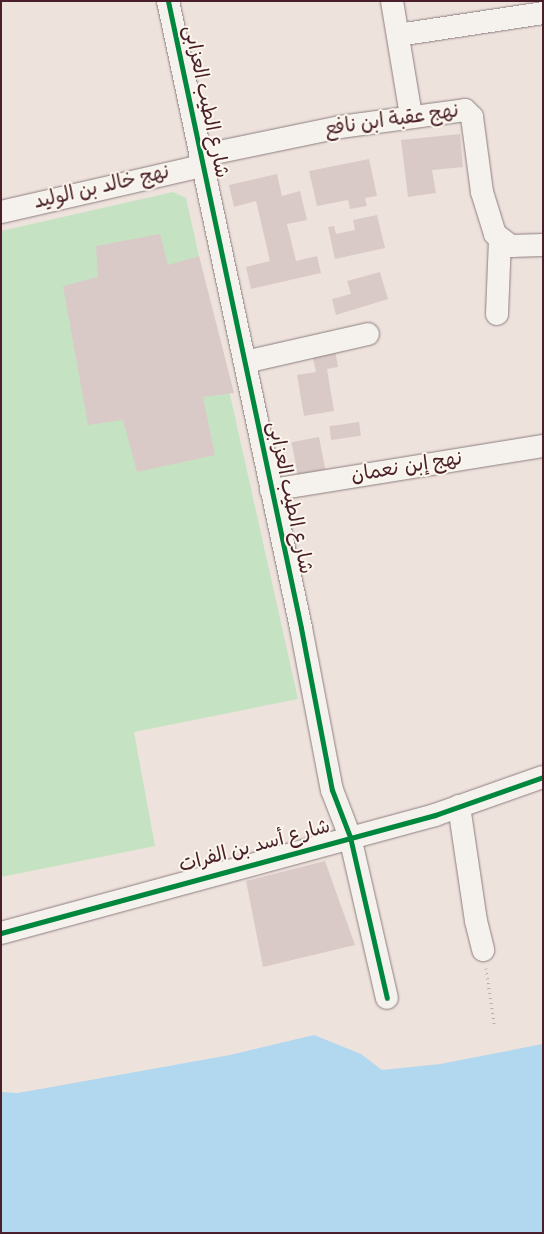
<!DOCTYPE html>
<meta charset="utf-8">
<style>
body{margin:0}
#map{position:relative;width:544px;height:1234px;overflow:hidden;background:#eee2dd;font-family:Dekko,"Playpen Sans Arabic",sans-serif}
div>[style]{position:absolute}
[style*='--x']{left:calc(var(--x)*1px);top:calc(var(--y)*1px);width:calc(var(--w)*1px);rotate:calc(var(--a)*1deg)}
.green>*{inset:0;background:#c5e3c2}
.water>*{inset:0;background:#b1d8ef}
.building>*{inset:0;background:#dacac7;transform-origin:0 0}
.path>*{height:3px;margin-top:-1.5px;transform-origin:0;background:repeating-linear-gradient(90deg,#b7b0ae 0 1px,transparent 0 5px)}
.roads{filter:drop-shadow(0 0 1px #8c7e7e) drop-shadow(0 0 1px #8c7e7e)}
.minor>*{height:22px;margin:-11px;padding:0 11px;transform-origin:11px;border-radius:11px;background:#f5f2ee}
.cycleway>*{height:5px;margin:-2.5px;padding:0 2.5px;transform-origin:2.5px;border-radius:2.5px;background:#00873e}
span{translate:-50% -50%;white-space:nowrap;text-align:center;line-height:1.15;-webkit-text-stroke:4px #fbf7ec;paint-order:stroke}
.street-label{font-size:20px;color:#4a1f2b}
.frame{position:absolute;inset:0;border:2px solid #4a1f2b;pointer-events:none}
</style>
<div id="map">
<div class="green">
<div style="clip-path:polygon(173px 192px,186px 198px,298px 699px,134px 732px,155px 846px,1px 877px,1px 231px)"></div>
</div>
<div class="water">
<div style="clip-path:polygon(314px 1035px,361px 1054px,382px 1070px,440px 1064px,543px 1044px,543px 1233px,1px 1233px,1px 1092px,18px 1093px,230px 1055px)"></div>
</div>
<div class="building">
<div style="clip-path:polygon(460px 134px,463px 167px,432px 170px,436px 193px,408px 197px,401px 140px)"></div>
<div style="clip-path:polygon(369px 159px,377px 196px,365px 198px,367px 206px,350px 209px,348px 200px,317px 206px,309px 171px)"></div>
<div style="clip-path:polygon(277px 174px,282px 196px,300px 191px,307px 220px,287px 224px,296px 261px,317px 256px,321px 273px,251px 289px,246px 267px,270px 261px,256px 201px,234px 207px,229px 185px)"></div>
<div style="clip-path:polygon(377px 215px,385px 248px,335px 259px,328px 227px,334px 226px,336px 234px,355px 230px,353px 220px)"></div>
<div style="clip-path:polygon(160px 234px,168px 265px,199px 256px,234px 393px,203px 397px,215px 455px,137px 472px,123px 420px,88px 425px,63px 286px,98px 277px,96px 246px)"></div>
<div style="clip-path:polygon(380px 272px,388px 299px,336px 315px,332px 299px,351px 294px,347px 281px)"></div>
<div style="clip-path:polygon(335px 350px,338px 367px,327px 369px,334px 411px,304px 416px,297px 375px,316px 372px,312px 354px)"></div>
<div style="left:359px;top:422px;width:14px;height:30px;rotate:82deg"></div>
<div style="left:319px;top:437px;width:33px;height:28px;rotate:79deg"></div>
<div style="clip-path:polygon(325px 861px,355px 945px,263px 967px,246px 881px)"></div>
</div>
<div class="path">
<div style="--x:486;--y:968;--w:56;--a:81.7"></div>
</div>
<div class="roads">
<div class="minor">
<div style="--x:168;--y:1;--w:641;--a:78.02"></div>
<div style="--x:301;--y:628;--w:165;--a:79.2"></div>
<div style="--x:332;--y:790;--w:50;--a:69"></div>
<div style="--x:350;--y:837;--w:165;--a:77.1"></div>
<div style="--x:392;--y:1;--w:117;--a:80.6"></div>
<div style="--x:398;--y:35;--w:147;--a:-8.6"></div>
<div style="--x:200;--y:156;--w:143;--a:-11.7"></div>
<div style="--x:340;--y:127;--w:126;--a:-7.7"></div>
<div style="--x:465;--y:110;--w:10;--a:45"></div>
<div style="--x:472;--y:117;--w:76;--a:82.4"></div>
<div style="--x:482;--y:192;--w:44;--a:72.8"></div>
<div style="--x:495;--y:234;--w:20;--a:37"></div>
<div style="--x:511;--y:246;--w:32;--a:-2"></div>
<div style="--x:1;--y:212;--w:206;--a:-12.9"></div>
<div style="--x:497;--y:314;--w:74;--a:-87.7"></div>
<div style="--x:245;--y:362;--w:126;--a:-12.8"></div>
<div style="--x:271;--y:490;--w:276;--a:-9.2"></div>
<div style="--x:459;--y:806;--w:116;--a:81.6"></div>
<div style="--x:476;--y:921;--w:30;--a:76"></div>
<div style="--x:1;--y:933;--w:450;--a:-15.2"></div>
<div style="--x:435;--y:815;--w:114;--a:-19.4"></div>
</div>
</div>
<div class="cycleway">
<div style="--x:168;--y:1;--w:641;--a:78.02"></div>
<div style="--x:301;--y:628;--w:165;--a:79.2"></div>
<div style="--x:332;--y:790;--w:50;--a:69"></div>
<div style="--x:350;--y:837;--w:165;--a:77.1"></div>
<div style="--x:1;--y:933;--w:450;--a:-15.2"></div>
<div style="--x:435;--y:815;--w:114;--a:-19.4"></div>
</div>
<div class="street-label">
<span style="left:204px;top:102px;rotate:78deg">شارع الطيب العزابى</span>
<span style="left:392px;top:122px;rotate:-8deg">نهج عقبة ابن نافع</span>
<span style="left:102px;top:189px;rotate:-13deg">نهج خالد بن الوليد</span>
<span style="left:407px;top:469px;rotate:-9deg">نهج إبن نعمان</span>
<span style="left:288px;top:498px;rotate:78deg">شارع الطيب العزابى</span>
<span style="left:255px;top:848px;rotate:-15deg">شارع أسد بن الفرات</span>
</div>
<div class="frame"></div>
</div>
